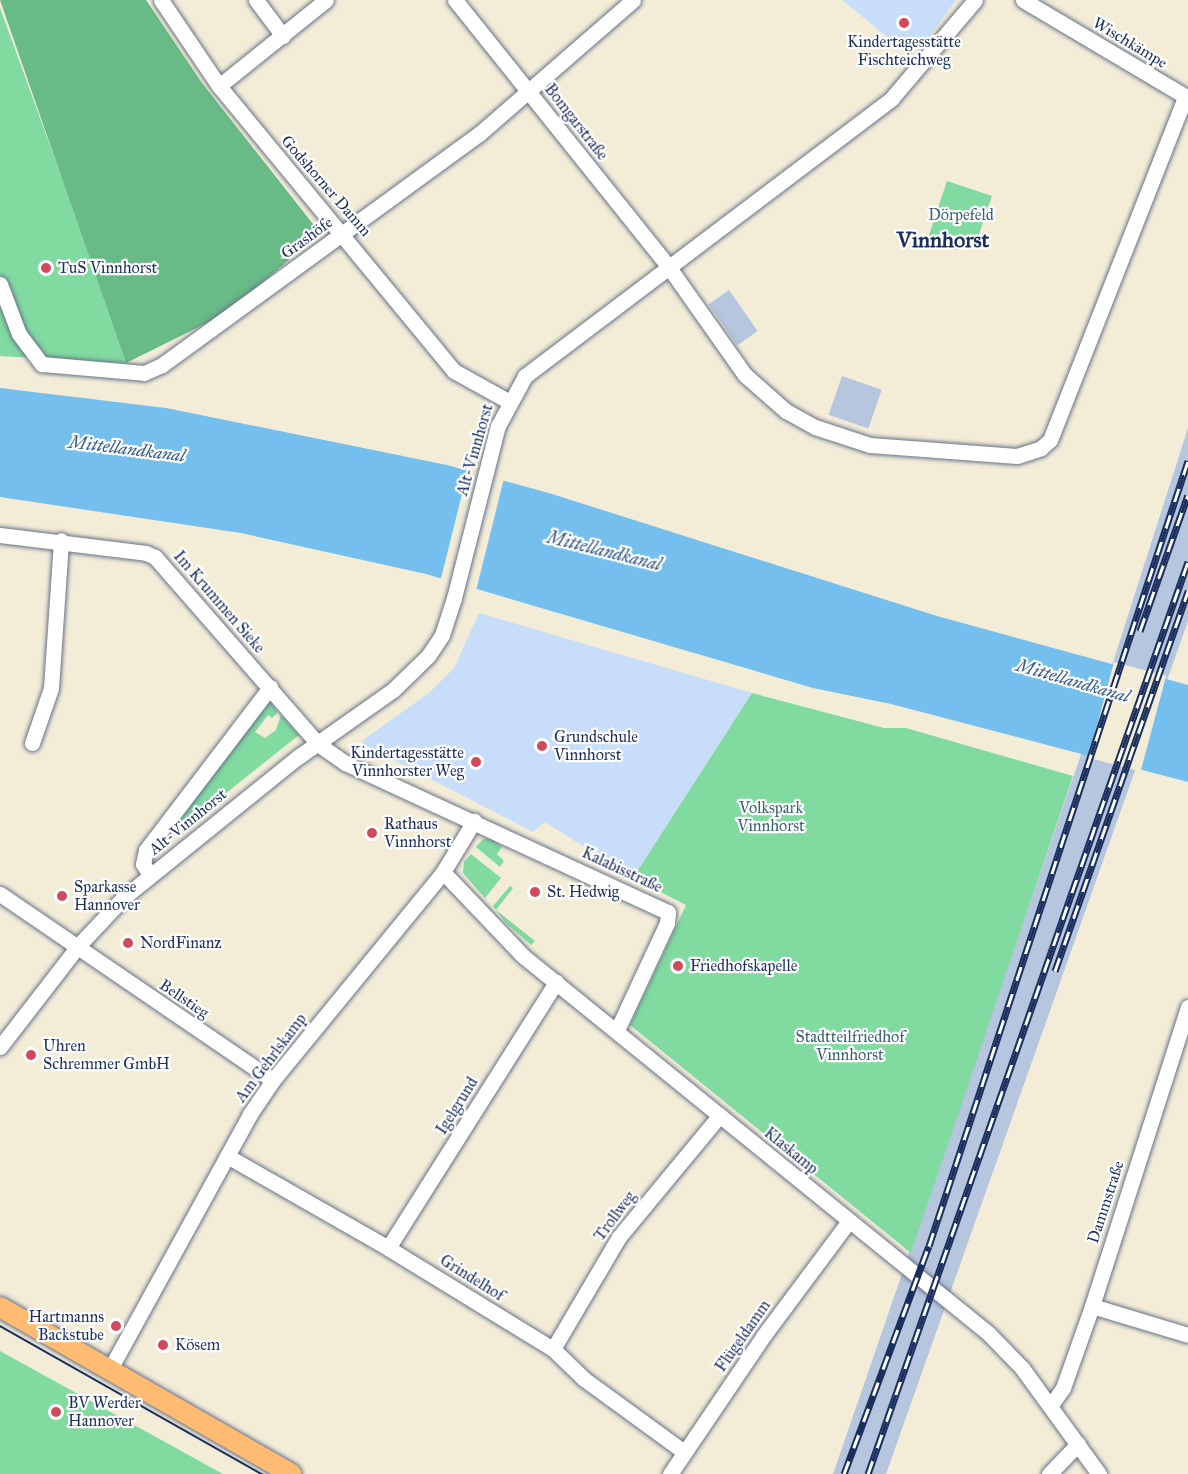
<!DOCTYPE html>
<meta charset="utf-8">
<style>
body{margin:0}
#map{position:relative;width:1188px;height:1474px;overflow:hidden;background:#f3edd8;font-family:"IM FELL Great Primer",serif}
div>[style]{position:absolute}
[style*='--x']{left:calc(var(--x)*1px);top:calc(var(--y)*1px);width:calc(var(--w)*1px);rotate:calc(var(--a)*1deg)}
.built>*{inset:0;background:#c8ddf9}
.industrial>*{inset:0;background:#b6c6de;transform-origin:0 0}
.green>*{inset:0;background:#81daa0}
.forest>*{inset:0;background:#68ba86}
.water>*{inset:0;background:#74bfed}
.pier>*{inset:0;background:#f3edd8;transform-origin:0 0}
.roads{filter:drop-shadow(0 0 2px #677289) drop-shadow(0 0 2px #677289)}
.minor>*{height:15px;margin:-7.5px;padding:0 7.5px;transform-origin:7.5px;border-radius:7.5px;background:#fff}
.major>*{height:20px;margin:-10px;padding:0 10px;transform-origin:10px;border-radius:10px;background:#febb71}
.tram>*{height:1.5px;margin:-0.75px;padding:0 0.75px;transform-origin:0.75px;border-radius:0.75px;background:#1b2f5e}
.rail>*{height:7px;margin-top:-3.5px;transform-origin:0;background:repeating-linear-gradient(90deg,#fff 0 14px,#1b2f5e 0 28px);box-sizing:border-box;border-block:2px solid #1b2f5e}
.dots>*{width:16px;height:16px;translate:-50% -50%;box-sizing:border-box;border:3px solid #fff;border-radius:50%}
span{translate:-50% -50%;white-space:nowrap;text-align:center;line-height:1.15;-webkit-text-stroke:4.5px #fff;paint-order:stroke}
.poi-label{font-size:16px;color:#1b2f5e}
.left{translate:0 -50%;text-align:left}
.right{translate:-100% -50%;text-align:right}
.street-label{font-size:16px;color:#1b2f5e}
.park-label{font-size:16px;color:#3a6272}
.water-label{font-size:18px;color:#365a89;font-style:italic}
.district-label{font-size:22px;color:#1b2f5e;font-weight:700}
</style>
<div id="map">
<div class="built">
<div style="clip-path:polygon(842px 0,956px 0,920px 49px,908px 39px,901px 48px)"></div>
<div style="clip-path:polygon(479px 613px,752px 693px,633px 878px,545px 822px,533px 832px,363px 744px,363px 740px,429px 693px,454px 668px)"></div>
</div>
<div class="industrial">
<div style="left:729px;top:290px;width:50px;height:25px;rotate:55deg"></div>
<div style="left:842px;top:376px;width:42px;height:41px;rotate:19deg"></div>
<div style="clip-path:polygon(1188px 428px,1188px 621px,886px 1474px,833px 1474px,1116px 653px)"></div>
</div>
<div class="green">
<div style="clip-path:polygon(0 8px,63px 181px,126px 363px,0 356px)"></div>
<div style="clip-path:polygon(947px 181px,992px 196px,978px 237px,956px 250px,927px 241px)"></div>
<div style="clip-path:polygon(752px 693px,884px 728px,906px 728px,1073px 776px,911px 1253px,630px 1025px,686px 905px,633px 878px)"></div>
<div style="clip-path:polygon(269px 701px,278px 712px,272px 718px,268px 715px,255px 732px,265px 738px,276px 730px,281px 715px,299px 735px,186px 825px,177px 817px)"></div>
<div style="clip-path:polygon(483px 839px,491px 839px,502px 847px,497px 854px,504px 861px,500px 867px,476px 847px)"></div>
<div style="clip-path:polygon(471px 854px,501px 878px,485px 898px,463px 873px,464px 862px)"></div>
<div style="clip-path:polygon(510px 886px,513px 888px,496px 910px,535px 941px,531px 945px,506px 923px,493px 906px)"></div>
<div style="clip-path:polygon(0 1351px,223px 1474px,0 1474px)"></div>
</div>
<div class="forest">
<div style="clip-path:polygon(0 0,146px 0,202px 83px,320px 233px,227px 313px,126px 363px)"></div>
</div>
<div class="water">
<div style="clip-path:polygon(0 388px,166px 408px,447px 465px,552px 494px,937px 616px,1188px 685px,1188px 782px,891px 704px,813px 688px,426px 574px,241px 533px,0 497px)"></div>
</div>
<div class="pier">
<div style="left:468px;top:470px;width:37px;height:114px;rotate:14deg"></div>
<div style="left:1114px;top:662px;width:54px;height:99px;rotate:15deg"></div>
</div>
<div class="roads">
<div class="minor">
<div style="--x:161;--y:0;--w:104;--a:56"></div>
<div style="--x:219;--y:86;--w:369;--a:50.5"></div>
<div style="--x:454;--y:371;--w:62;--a:29.1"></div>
<div style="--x:256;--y:0;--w:45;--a:53.1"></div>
<div style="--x:455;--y:0;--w:341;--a:51.3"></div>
<div style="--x:668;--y:266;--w:133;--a:54.8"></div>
<div style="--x:745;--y:375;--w:55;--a:41.3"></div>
<div style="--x:786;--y:411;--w:33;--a:29"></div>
<div style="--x:815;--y:427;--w:58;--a:18.1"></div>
<div style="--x:870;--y:445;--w:147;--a:4.3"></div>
<div style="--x:1017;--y:456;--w:25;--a:-18"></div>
<div style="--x:1041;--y:448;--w:12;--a:-42"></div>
<div style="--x:1050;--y:440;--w:369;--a:-68.5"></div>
<div style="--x:1023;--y:0;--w:192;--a:30.7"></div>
<div style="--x:219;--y:86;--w:137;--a:-38.8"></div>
<div style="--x:0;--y:284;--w:53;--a:69.2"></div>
<div style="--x:19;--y:334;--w:38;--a:53"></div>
<div style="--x:42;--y:364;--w:102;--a:5"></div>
<div style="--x:144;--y:373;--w:20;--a:-24"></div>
<div style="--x:162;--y:365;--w:392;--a:-36.1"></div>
<div style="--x:479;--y:134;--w:204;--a:-41"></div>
<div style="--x:0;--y:535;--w:147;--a:7"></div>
<div style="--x:146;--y:553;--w:10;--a:24"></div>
<div style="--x:155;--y:557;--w:248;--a:48.9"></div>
<div style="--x:318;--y:744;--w:33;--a:35"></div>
<div style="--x:345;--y:763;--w:356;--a:24.8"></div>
<div style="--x:668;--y:912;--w:11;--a:95"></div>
<div style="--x:667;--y:923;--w:118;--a:115"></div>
<div style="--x:32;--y:743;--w:58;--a:-70.9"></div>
<div style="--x:51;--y:688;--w:148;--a:-86.1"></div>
<div style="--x:443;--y:872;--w:116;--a:46.4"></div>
<div style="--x:523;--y:956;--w:599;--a:39.03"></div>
<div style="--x:988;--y:1333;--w:49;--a:45.8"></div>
<div style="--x:1022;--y:1368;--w:131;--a:54"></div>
<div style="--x:150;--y:875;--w:13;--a:-122"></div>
<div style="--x:143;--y:864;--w:14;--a:-78"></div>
<div style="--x:146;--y:850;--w:205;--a:-52.7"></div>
<div style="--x:0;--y:894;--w:330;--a:34.3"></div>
<div style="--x:0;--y:1047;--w:128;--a:-52.3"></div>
<div style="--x:78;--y:946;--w:66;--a:-46.8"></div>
<div style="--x:123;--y:898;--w:225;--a:-38.9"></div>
<div style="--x:298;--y:757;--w:116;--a:-35.2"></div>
<div style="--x:393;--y:690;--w:49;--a:-44.2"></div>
<div style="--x:428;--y:656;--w:25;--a:-56"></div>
<div style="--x:442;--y:635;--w:39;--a:-72"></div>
<div style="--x:454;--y:598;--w:178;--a:-75.7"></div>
<div style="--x:498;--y:426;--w:57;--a:-61.6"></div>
<div style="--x:525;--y:376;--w:460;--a:-37.1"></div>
<div style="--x:892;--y:98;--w:128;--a:-49.7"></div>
<div style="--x:227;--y:1156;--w:185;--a:29.7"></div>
<div style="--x:388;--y:1248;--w:193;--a:31.5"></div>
<div style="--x:553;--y:1349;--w:43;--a:44.1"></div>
<div style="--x:584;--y:1379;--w:124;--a:36.1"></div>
<div style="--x:388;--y:1248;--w:315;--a:-57.7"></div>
<div style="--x:1092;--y:1306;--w:100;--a:16.8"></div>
<div style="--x:553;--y:1349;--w:130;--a:-59.5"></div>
<div style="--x:619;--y:1237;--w:158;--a:-50.4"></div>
<div style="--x:110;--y:1369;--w:291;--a:-61.2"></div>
<div style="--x:250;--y:1114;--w:41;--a:-55.9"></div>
<div style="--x:273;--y:1080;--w:269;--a:-50.7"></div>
<div style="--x:443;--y:872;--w:60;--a:-58.7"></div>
<div style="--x:1051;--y:1405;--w:21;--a:-55"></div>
<div style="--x:1063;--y:1388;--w:87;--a:-70.5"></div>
<div style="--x:1092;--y:1306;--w:314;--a:-72.2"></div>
<div style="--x:670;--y:1474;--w:168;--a:-55.9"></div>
<div style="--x:764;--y:1335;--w:142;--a:-53.3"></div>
<div style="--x:1049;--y:1474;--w:42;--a:-46"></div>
</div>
<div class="major">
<div style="--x:0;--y:1307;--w:336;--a:29.8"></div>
</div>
</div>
<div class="tram">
<div style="--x:0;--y:1326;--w:301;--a:29.5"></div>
</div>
<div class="rail">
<div style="--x:1140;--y:631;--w:144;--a:-70.6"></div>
<div style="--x:1055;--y:971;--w:403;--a:-70.7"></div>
<div style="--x:844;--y:1474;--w:243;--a:-69.6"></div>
<div style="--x:929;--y:1246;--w:827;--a:-71.74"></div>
<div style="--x:868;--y:1474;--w:967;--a:-70.67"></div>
</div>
<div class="dots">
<div style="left:904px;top:23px;background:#d1495b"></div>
<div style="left:46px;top:268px;background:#d1495b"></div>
<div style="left:542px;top:746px;background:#d1495b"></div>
<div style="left:476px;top:762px;background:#d1495b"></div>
<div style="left:372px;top:833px;background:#d1495b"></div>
<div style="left:535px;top:892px;background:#d1495b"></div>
<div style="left:62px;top:896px;background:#d1495b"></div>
<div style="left:128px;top:943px;background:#d1495b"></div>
<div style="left:678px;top:966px;background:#d1495b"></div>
<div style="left:31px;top:1055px;background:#d1495b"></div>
<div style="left:116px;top:1326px;background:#d1495b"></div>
<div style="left:163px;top:1345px;background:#d1495b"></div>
<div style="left:56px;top:1412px;background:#d1495b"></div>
</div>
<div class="poi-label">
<span style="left:904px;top:51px">Kindertagesstätte<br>Fischteichweg</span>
<span class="left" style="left:58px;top:268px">TuS Vinnhorst</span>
<span class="left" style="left:554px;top:746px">Grundschule<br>Vinnhorst</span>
<span class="right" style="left:464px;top:762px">Kindertagesstätte<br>Vinnhorster Weg</span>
<span class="left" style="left:384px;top:833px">Rathaus<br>Vinnhorst</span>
<span class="left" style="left:74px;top:896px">Sparkasse<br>Hannover</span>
<span class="left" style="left:547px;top:892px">St. Hedwig</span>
<span class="left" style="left:140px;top:943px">NordFinanz</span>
<span class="left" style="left:690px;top:966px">Friedhofskapelle</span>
<span class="left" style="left:43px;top:1055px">Uhren<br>Schremmer GmbH</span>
<span class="right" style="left:104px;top:1326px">Hartmanns<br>Backstube</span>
<span class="left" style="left:175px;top:1345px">Kösem</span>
<span class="left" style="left:68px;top:1412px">BV Werder<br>Hannover</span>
</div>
<div class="street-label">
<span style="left:1130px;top:43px;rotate:31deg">Wischkämpe</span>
<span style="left:576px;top:122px;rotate:52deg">Bomgarstraße</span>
<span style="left:326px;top:186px;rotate:49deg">Godshorner Damm</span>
<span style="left:307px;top:238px;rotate:-36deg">Grashöfe</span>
<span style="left:475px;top:450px;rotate:-74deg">Alt-Vinnhorst</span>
<span style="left:219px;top:602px;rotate:49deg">Im Krummen Sieke</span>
<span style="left:188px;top:822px;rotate:-39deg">Alt-Vinnhorst</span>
<span style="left:622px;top:870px;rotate:25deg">Kalabisstraße</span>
<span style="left:184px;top:999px;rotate:34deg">Bellstieg</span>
<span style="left:271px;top:1058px;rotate:-53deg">Am Gehrlskamp</span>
<span style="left:457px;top:1106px;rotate:-58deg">Igelgrund</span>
<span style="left:791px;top:1151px;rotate:39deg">Klaskamp</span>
<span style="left:1106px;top:1202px;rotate:-72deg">Dammstraße</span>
<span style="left:615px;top:1216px;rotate:-53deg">Trollweg</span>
<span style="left:472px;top:1278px;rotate:32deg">Grindelhof</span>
<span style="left:743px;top:1336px;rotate:-55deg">Flügeldamm</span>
</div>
<div class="park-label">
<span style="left:961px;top:215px">Dörpefeld</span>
<span style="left:771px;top:817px">Volkspark<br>Vinnhorst</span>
<span style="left:850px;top:1046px">Stadtteilfriedhof<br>Vinnhorst</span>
</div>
<div class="water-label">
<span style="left:127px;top:449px;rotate:7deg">Mittellandkanal</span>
<span style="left:604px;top:551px;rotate:14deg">Mittellandkanal</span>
<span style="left:1073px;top:681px;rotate:16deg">Mittellandkanal</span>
</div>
<div class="district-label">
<span style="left:943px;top:240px">Vinnhorst</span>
</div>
</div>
